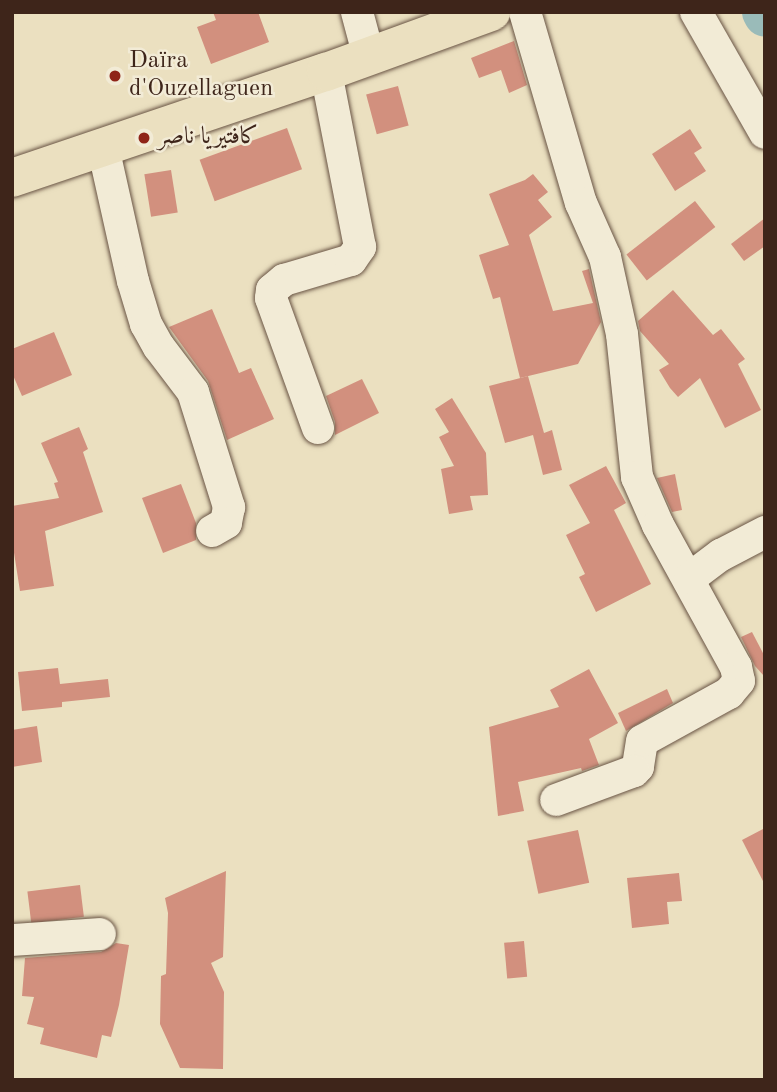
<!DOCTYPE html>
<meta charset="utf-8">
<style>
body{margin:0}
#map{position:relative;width:777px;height:1092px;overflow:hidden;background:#ebe0c0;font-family:"Old Standard TT",Amiri,serif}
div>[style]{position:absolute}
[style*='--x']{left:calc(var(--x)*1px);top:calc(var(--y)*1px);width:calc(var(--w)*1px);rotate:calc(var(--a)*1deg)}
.river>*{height:42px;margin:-21px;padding:0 21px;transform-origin:21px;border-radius:21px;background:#9abbb9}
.building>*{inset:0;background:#d2907e;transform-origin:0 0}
.roads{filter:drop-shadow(0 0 2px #695444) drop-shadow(0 0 2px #695444)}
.minor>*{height:32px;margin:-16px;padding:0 16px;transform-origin:16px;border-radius:16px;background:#f2ebd6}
.major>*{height:38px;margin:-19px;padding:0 19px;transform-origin:19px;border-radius:19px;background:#ebe0c0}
.dots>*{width:19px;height:19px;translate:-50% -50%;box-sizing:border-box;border:4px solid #f2ebd6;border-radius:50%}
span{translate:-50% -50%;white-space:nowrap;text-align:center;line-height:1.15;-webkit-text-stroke:5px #f2ebd6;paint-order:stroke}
.poi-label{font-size:24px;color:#3e251a}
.left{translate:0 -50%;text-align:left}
.frame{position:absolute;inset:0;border:14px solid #3e251a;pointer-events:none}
</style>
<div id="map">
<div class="river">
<div style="--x:763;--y:12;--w:4;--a:63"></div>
</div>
<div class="building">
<div style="clip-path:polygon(213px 12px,258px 12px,269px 42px,211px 64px,197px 27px,216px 20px)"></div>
<div style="clip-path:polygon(514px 41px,527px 85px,509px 93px,501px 70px,479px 78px,471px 58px)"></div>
<div style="left:398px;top:86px;width:41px;height:33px;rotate:75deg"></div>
<div style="left:287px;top:128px;width:44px;height:93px;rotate:70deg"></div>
<div style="clip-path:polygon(690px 129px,702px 148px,694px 153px,706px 171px,675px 191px,652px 154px)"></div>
<div style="left:171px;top:170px;width:43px;height:27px;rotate:81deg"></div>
<div style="clip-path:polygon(533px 174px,548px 192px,538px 200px,552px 217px,529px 235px,553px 311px,593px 303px,582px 271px,589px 269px,601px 322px,578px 364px,520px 378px,500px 297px,493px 299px,479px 255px,509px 245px,489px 194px,525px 180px)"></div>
<div style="left:695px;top:201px;width:33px;height:87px;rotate:52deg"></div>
<div style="clip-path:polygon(765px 218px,765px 246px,744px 261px,731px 244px)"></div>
<div style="clip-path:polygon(673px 290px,713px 335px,721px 329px,745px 359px,738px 364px,761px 410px,725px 428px,700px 378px,678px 397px,670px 388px,659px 370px,669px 364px,640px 331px,638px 321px)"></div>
<div style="clip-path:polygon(212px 309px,239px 373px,251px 368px,274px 419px,227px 440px,208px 381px,169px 327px)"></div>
<div style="clip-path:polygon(54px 332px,72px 375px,22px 396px,12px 373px,12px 349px)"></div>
<div style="clip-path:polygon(528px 376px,544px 433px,552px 430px,562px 470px,543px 475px,533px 435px,505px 443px,489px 386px)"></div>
<div style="clip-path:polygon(362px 379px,379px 413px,335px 435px,335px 422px,326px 396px)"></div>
<div style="clip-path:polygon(452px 398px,486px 453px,488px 495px,470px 496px,473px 510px,449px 514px,441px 469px,454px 466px,439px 437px,449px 432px,435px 409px)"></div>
<div style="clip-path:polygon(79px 427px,88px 449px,83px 452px,103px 512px,45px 531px,54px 586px,20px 591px,12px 540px,12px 506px,59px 498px,54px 483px,58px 482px,41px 443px)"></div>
<div style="clip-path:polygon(606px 466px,626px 503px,614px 510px,651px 584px,596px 612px,579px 577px,585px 574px,566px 535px,590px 523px,569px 485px)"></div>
<div style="clip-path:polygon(675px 474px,682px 510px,672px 512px,657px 478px)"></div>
<div style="clip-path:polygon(181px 484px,196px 523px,196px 540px,163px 553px,142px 498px)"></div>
<div style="clip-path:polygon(752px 632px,765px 657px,765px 677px,755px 666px,741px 637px)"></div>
<div style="clip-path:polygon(58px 668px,60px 684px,108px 679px,110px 697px,62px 702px,62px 707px,22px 711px,18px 672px)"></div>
<div style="clip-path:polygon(589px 669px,618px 723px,589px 739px,599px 765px,582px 771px,581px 768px,518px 782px,524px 811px,498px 816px,489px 727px,559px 707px,550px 690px)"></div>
<div style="clip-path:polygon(667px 689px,673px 703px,626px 731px,618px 713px)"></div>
<div style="clip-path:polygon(37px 726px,42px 762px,12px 767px,12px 730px)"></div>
<div style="clip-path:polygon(765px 828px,765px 885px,742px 840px)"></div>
<div style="left:578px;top:830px;width:54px;height:52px;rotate:78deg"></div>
<div style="clip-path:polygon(226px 871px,223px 957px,211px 963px,224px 992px,223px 1069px,180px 1068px,160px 1024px,161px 976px,166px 974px,168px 913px,165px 898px)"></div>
<div style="clip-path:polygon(679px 873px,682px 901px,667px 902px,669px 924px,632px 928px,627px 878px)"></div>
<div style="left:80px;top:885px;width:32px;height:53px;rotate:83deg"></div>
<div style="left:524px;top:941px;width:36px;height:20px;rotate:85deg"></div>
<div style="clip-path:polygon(116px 943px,129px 945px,119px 1005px,111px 1037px,102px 1035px,97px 1058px,40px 1044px,44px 1028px,27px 1024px,34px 997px,22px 996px,25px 958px,101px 952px)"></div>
</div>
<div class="roads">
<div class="minor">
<div style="--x:357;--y:12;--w:47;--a:75.1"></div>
<div style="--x:525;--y:12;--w:199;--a:73.7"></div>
<div style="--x:581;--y:203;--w:59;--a:66"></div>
<div style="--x:605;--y:257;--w:79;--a:77.6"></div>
<div style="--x:622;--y:334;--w:144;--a:84"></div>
<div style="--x:637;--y:477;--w:52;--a:66.4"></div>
<div style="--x:658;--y:525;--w:162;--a:61.2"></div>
<div style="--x:736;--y:667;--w:14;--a:78"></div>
<div style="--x:739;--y:681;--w:16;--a:130"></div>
<div style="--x:729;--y:693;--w:99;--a:151.1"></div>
<div style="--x:642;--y:741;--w:26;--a:99"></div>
<div style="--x:638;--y:767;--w:6;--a:135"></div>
<div style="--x:634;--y:771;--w:83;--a:159.6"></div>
<div style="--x:696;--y:12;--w:139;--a:60.3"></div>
<div style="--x:103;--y:147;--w:137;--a:77.4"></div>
<div style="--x:133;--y:281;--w:45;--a:73.2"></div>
<div style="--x:146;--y:324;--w:26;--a:61"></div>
<div style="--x:159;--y:347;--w:56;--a:52.9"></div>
<div style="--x:193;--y:392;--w:121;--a:72.6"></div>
<div style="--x:229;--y:507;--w:16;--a:101"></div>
<div style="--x:226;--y:523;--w:16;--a:150"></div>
<div style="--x:318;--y:428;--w:138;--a:-109.9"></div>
<div style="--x:271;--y:298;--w:8;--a:-83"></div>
<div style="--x:272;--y:290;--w:16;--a:-40"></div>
<div style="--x:284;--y:280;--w:70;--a:-16.6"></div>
<div style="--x:351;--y:260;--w:16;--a:-55"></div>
<div style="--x:360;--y:247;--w:178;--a:-101"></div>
<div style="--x:690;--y:578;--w:39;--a:-37"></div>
<div style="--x:721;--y:555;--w:50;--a:-27.6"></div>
<div style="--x:12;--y:940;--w:88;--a:-3.9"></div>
</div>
<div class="major">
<div style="--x:12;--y:178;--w:331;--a:-18.7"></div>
<div style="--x:326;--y:72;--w:176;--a:-20"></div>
</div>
</div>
<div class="dots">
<div style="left:115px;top:76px;background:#8f2418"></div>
<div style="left:144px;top:138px;background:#8f2418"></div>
</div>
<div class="poi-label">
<span class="left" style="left:129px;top:76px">Daïra<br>d'Ouzellaguen</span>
<span class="left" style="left:158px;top:138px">كافتيريا ناصر</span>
</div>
<div class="frame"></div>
</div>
